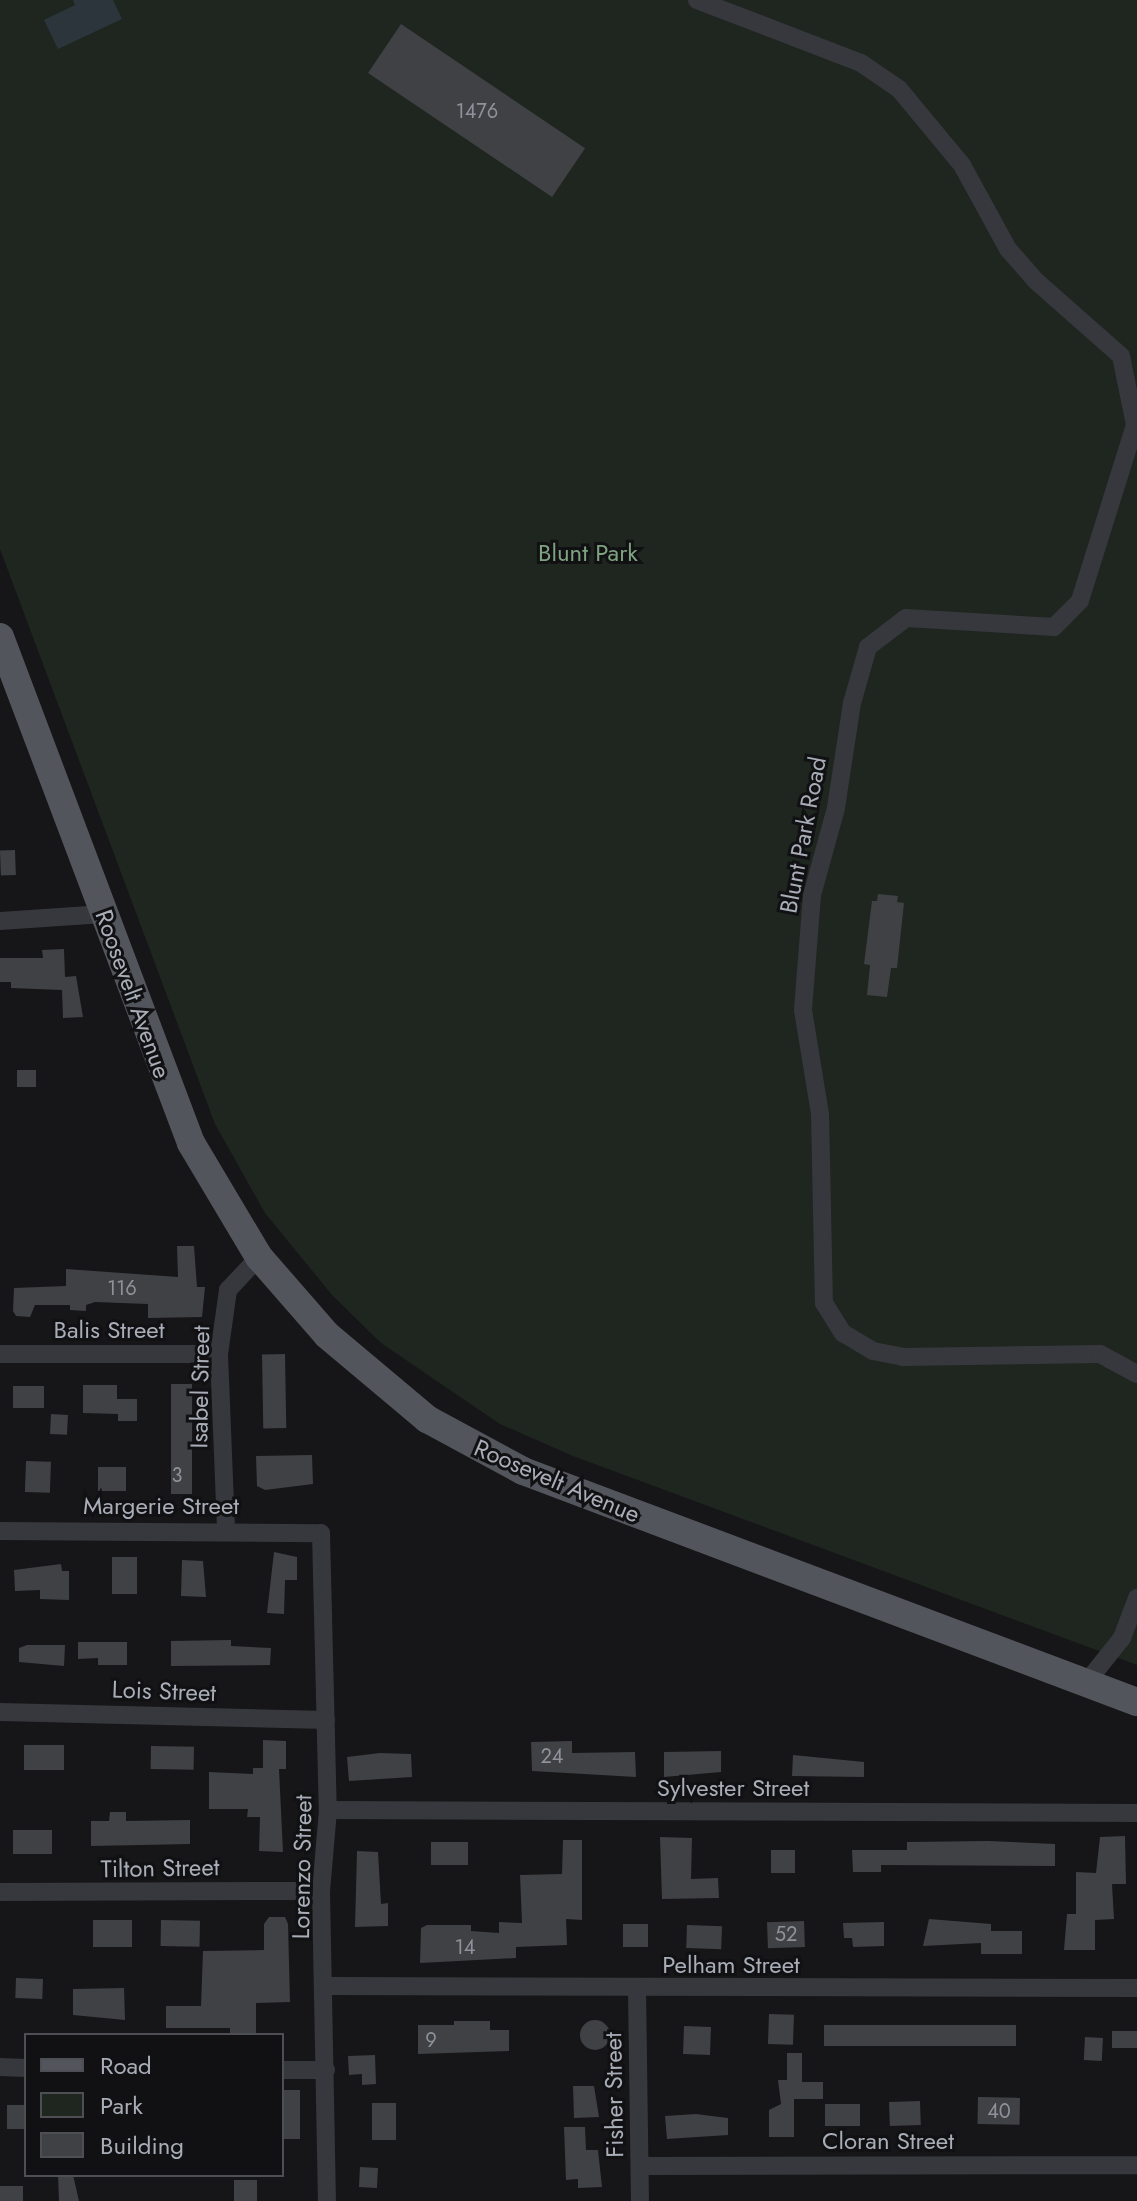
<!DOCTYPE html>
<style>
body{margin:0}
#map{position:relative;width:1137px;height:2201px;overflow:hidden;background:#161618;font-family:Jost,sans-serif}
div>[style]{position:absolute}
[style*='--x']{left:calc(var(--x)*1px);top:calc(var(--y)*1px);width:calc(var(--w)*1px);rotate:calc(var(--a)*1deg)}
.green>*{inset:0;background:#1e261f}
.water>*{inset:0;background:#2c353c}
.building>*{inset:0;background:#404145;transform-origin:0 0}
.round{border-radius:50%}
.minor>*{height:18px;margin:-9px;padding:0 9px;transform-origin:9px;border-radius:9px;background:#37383d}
.primary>*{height:28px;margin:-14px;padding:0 14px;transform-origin:14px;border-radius:14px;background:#53555c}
span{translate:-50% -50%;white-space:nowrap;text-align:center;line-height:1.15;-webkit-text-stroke:6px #111113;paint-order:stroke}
.number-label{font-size:20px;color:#8e929b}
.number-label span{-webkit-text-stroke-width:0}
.park-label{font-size:24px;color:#7fa381}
.street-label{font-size:24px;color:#a8adb8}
.legend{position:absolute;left:24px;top:2033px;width:260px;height:144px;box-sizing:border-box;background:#111113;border:2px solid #4d4f55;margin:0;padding:10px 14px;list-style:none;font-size:24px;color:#a8adb8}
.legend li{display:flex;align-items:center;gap:16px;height:40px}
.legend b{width:40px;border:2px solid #4d4f55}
</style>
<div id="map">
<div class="green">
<div style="clip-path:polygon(0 0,1137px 0,1137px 1665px,573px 1456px,500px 1424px,381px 1343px,332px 1295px,265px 1213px,215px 1124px,0 549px)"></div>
</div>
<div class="water">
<div style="clip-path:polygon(73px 0,113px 0,122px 19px,58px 49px,44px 20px,75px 5px)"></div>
</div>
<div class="building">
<div style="left:401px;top:24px;width:222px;height:59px;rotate:34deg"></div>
<div style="left:15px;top:850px;width:25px;height:15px;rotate:88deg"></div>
<div style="clip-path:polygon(878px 894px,898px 896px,897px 902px,904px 903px,897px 968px,891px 968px,887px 997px,867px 995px,870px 965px,864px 964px,872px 901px,877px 901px)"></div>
<div style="clip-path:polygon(64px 949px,65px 977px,76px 976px,83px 1017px,63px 1018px,62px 990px,11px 988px,11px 982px,0 982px,0 958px,43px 958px,42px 950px)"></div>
<div style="left:17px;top:1070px;width:19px;height:17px"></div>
<div style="clip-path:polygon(177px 1246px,194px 1246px,197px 1287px,205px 1287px,202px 1317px,148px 1318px,148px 1304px,95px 1302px,86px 1305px,86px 1311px,70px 1310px,70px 1305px,35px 1305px,30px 1317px,16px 1316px,13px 1311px,14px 1288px,66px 1286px,66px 1269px,178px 1277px)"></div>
<div style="left:285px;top:1354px;width:74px;height:23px;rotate:89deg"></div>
<div style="left:171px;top:1384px;width:21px;height:110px"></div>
<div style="clip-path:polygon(83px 1385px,117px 1385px,117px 1399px,137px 1399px,137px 1421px,118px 1421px,118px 1414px,83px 1413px)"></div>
<div style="left:44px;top:1386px;width:22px;height:31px;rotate:90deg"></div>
<div style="left:51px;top:1414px;width:17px;height:20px;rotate:3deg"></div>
<div style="clip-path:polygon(312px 1455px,313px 1484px,265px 1490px,257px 1486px,256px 1456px)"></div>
<div style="left:26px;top:1461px;width:25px;height:31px;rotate:2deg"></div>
<div style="left:98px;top:1467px;width:28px;height:24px"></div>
<div style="clip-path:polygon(274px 1552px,297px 1557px,297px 1580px,285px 1580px,284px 1614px,267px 1613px)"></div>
<div style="left:112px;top:1557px;width:25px;height:37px"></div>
<div style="clip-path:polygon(182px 1560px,203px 1561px,206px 1597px,181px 1596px)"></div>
<div style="clip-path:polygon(61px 1564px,62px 1571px,69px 1571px,69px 1600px,40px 1599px,40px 1590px,15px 1591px,14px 1570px)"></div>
<div style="clip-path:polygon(231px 1640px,231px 1646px,271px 1648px,270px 1665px,171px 1666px,171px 1641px)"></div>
<div style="clip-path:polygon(78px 1642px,127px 1642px,127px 1665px,98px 1665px,98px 1658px,78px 1659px)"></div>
<div style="clip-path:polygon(27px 1645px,65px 1645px,64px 1666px,19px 1662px,19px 1648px)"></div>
<div style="clip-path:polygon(263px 1740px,286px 1741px,286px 1769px,279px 1769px,283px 1852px,259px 1851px,260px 1817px,247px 1817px,248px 1809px,209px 1809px,209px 1772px,253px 1774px,253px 1768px,263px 1768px)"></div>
<div style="clip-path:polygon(572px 1741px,572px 1753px,635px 1752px,636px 1777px,532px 1771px,531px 1742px)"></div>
<div style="left:24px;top:1745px;width:40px;height:25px"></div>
<div style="left:151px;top:1746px;width:43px;height:23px;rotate:1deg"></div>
<div style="clip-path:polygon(721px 1751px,721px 1772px,664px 1777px,664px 1752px)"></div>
<div style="clip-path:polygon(380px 1753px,411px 1754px,412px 1777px,349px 1781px,347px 1757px)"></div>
<div style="clip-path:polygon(793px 1755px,864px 1762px,864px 1777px,792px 1776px)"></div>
<div style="clip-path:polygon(110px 1812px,126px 1812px,126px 1821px,190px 1820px,190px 1844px,91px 1846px,91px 1821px,109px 1821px)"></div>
<div style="left:52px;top:1830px;width:24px;height:39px;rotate:90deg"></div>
<div style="clip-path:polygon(1125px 1836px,1126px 1884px,1112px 1884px,1114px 1919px,1095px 1920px,1095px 1950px,1064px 1950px,1067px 1914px,1076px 1914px,1076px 1872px,1096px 1873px,1100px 1837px)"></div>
<div style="clip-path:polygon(660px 1837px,692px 1838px,691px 1879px,718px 1878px,719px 1898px,662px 1899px)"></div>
<div style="clip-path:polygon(563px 1840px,582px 1840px,582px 1920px,566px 1919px,567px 1945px,516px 1947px,516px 1958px,420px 1963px,421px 1928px,427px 1925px,471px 1925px,471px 1931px,499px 1933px,499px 1922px,522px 1923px,520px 1875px,562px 1874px)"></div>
<div style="clip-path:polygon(988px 1841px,1055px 1844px,1055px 1866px,881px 1865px,881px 1872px,853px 1872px,852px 1850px,907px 1850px,907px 1842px)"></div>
<div style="left:431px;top:1842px;width:37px;height:23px"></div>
<div style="left:771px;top:1850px;width:24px;height:23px"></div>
<div style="clip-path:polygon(357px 1851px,378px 1852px,381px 1904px,388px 1903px,388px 1926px,355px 1927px)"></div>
<div style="clip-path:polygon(269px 1917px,285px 1917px,288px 1924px,290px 2002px,256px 2003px,256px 2035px,230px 2035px,230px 2028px,166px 2028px,166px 2006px,201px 2006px,203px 1951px,264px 1950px,264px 1924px)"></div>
<div style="clip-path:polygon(929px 1919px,991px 1924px,991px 1931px,1022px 1931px,1022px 1954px,981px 1954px,981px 1943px,923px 1946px)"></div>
<div style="left:93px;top:1920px;width:39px;height:27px"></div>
<div style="left:161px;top:1920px;width:39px;height:26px;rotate:1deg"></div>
<div style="left:804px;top:1921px;width:26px;height:37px;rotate:88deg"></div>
<div style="clip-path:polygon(884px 1922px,884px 1946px,853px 1947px,852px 1938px,844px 1938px,843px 1923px)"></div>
<div style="left:623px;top:1924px;width:25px;height:23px"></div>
<div style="left:687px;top:1925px;width:35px;height:23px;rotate:2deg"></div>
<div style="left:16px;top:1978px;width:27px;height:20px;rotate:2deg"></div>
<div style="clip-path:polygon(124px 1988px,125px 2020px,73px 2015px,73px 1989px)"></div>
<div style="left:769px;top:2014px;width:25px;height:30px;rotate:2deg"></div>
<div class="round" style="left:580px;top:2020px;width:30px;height:30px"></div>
<div style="clip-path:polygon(454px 2021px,490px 2021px,490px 2030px,509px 2030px,509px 2051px,418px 2054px,418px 2025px,454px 2025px)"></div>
<div style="left:1016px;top:2025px;width:21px;height:192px;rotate:90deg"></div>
<div style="left:684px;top:2026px;width:27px;height:28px;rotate:2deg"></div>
<div style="left:1112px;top:2031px;width:25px;height:17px"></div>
<div style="left:1085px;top:2037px;width:18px;height:23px;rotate:3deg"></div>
<div style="clip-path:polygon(787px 2053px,802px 2053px,802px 2082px,823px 2082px,823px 2099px,794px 2099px,794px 2137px,769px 2137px,769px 2110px,781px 2104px,778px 2080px,787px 2080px)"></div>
<div style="clip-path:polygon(375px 2055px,376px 2084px,362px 2085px,362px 2074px,349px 2075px,348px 2056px)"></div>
<div style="clip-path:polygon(573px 2086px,594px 2086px,599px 2117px,574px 2118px)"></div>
<div style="left:282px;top:2090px;width:18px;height:49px"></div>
<div style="left:978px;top:2097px;width:42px;height:27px;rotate:1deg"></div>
<div style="left:920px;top:2101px;width:24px;height:31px;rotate:88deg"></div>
<div style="left:372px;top:2103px;width:24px;height:37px"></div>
<div style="left:825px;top:2104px;width:35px;height:22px"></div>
<div style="left:7px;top:2105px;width:19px;height:24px"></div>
<div style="clip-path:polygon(696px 2114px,728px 2118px,728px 2135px,667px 2139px,665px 2116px)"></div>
<div style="clip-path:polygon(564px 2127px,585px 2127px,586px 2150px,598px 2150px,602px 2187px,578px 2188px,578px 2179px,566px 2180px)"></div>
<div style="left:360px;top:2167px;width:18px;height:20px;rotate:3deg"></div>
<div style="clip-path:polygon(58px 2175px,73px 2175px,79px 2201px,59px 2201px)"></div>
<div style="left:234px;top:2180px;width:23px;height:21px"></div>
<div style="left:0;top:2186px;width:23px;height:15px"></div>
</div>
<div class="minor">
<div style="--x:697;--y:0;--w:176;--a:21"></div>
<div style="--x:861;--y:63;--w:46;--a:34.4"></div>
<div style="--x:899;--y:89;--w:99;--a:50.3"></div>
<div style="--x:962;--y:165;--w:96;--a:61.3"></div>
<div style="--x:1008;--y:249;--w:43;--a:48.8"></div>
<div style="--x:1036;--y:281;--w:113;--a:41.4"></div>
<div style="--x:1121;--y:356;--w:70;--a:78.5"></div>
<div style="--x:1135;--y:425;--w:184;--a:107.4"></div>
<div style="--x:1080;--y:601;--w:37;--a:135"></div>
<div style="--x:1054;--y:627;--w:148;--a:-176.5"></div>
<div style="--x:906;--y:618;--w:48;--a:142.7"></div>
<div style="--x:868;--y:647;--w:58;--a:105.9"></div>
<div style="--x:852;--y:703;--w:106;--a:98.7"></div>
<div style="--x:836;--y:808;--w:90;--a:105.4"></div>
<div style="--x:812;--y:895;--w:115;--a:94.5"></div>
<div style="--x:803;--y:1010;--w:105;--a:80.7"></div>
<div style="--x:820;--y:1114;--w:189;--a:88.8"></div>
<div style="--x:824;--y:1303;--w:36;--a:58"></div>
<div style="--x:843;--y:1333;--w:35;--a:31"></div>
<div style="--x:873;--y:1351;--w:31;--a:11"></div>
<div style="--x:903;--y:1357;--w:197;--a:-0.9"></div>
<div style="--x:1100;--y:1354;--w:42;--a:28.4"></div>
<div style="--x:0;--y:921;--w:104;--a:-3.9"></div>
<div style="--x:0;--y:1354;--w:219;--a:0"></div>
<div style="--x:226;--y:1529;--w:175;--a:-92.3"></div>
<div style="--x:219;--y:1354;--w:65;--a:-82"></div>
<div style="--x:228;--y:1290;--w:45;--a:-46.8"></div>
<div style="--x:0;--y:1531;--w:321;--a:0.4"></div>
<div style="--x:321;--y:1533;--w:277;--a:88.6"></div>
<div style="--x:328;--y:1810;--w:81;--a:94.9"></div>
<div style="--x:321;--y:1891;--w:310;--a:88.9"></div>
<div style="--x:1086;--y:1683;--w:58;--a:-51.3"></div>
<div style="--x:1122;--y:1638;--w:43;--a:-69.4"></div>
<div style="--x:0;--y:1712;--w:326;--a:1.4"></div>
<div style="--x:328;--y:1810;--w:809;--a:0.21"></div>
<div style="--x:0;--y:1892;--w:321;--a:-0.2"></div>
<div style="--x:326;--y:1986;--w:811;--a:0.14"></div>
<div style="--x:637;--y:1989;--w:212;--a:89.2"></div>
<div style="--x:0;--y:2067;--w:26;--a:2"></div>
<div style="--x:282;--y:2070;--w:44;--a:0"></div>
<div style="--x:640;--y:2166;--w:497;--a:-0.1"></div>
</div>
<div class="primary">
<div style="--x:0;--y:637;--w:541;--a:69.32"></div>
<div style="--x:191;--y:1143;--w:133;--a:59.2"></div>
<div style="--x:259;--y:1257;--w:103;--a:48.9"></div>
<div style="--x:327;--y:1335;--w:131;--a:40"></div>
<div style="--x:427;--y:1419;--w:109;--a:28.4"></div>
<div style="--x:523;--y:1471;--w:656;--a:20.62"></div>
</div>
<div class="number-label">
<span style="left:477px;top:111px">1476</span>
<span style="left:122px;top:1288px">116</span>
<span style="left:177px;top:1475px">3</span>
<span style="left:552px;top:1756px">24</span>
<span style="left:786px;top:1934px">52</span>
<span style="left:465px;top:1947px">14</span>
<span style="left:431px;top:2040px">9</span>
<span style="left:999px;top:2111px">40</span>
</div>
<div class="park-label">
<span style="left:588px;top:553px">Blunt Park</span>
</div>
<div class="street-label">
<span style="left:803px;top:835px;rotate:-79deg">Blunt Park Road</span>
<span style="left:133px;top:994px;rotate:70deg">Roosevelt Avenue</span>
<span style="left:109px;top:1330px">Balis Street</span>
<span style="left:200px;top:1387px;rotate:-89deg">Isabel Street</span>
<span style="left:557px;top:1481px;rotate:23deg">Roosevelt Avenue</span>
<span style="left:161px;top:1506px">Margerie Street</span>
<span style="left:164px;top:1691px;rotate:2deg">Lois Street</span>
<span style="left:733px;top:1788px">Sylvester Street</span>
<span style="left:302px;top:1867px;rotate:-89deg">Lorenzo Street</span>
<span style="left:160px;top:1868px;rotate:-1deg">Tilton Street</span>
<span style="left:731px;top:1965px">Pelham Street</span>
<span style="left:614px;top:2095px;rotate:-91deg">Fisher Street</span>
<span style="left:888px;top:2141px">Cloran Street</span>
</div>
<ul class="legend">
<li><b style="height:10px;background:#53555c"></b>Road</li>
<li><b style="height:22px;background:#1e261f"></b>Park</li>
<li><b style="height:22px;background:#404145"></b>Building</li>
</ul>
</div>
